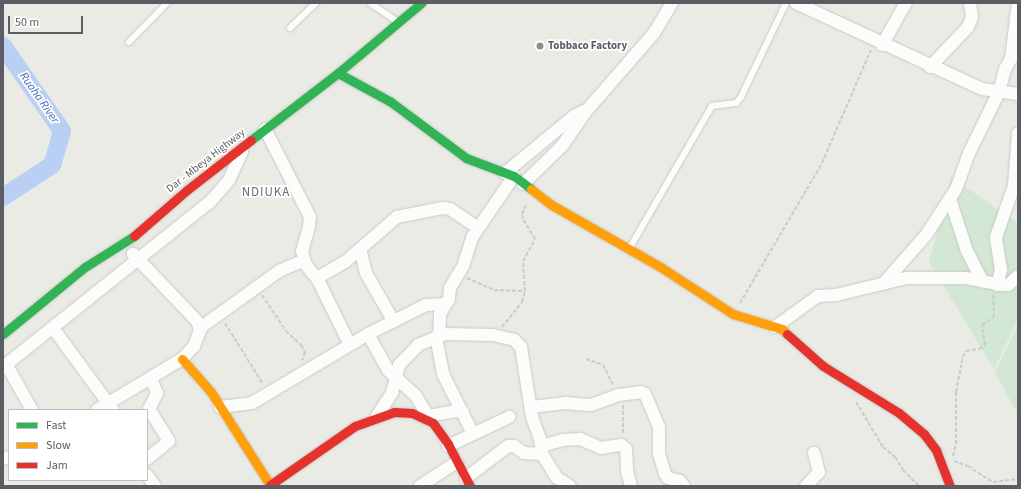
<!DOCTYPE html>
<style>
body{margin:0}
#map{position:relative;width:1021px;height:489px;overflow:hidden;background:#ebebe5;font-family:"Source Sans 3",sans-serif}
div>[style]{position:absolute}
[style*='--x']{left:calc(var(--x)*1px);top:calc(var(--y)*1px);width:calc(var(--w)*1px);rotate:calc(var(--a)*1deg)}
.green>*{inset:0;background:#d3e7d5}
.river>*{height:18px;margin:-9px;padding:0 9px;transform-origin:9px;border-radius:9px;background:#bacff4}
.path>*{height:2px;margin-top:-1px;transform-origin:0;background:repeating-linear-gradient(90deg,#c8ccca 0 4px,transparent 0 6px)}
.roads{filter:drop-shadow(0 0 1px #c8c9c7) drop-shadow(0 0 1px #c8c9c7)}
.lane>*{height:6px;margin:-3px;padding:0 3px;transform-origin:3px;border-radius:3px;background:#fcfcfb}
.street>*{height:12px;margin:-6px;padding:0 6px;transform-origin:6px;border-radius:6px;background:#fcfcfb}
.fast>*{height:9px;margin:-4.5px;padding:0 4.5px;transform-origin:4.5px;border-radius:4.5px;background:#30b455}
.slow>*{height:9px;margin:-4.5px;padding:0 4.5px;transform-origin:4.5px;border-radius:4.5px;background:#ff9f0a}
.jam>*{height:9px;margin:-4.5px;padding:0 4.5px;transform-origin:4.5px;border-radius:4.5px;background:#e5322d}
.dots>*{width:11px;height:11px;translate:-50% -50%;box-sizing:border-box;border:2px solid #fff;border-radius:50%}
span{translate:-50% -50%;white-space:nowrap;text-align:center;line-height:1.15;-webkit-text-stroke:3.5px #fff;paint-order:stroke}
.poi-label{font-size:11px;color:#5b5d63;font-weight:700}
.left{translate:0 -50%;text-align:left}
.street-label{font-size:11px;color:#5b5d63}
.water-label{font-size:12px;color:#4969bd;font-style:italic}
.quarter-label{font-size:13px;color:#6c6f75;letter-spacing:1px}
.frame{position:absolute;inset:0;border:4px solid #5b5d63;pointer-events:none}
.legend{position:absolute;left:8px;top:409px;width:140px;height:72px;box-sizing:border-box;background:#fff;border:1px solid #bdbec1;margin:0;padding:5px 7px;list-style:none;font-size:12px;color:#5b5d63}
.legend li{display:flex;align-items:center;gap:8px;height:20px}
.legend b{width:20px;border:1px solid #bdbec1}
.scale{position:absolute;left:8px;top:16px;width:75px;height:18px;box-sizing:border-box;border:2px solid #5b5d63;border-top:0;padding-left:5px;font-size:12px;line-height:14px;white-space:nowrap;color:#5b5d63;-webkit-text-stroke:3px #fff;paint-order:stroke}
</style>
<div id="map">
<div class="green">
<div style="clip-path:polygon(951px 177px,1018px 223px,1018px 319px,994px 369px,929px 262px)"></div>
<div style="clip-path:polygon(1018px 325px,1018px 415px,995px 372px)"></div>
</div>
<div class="river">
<div style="--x:3;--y:46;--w:103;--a:55.2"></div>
<div style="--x:62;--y:131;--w:35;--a:106"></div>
<div style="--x:52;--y:165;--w:59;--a:146.9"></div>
</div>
<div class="path">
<div style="--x:467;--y:278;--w:30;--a:24"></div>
<div style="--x:494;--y:290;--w:31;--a:2"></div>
<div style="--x:262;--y:295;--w:43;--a:56.3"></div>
<div style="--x:286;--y:331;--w:21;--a:43"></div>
<div style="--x:301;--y:345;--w:8;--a:60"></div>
<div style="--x:305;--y:352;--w:9;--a:108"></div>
<div style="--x:740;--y:303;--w:162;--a:-59.6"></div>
<div style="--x:822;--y:163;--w:123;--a:-66.6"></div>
<div style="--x:225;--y:323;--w:72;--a:58.1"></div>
<div style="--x:502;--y:327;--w:32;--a:-51"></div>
<div style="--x:522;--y:302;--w:11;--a:-75"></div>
<div style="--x:525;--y:291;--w:30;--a:-94"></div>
<div style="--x:523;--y:261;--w:25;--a:-61"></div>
<div style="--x:535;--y:239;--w:23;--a:-121"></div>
<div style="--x:523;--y:219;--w:5;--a:-101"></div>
<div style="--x:522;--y:214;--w:12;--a:-66"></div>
<div style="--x:586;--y:359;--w:18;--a:19"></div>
<div style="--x:603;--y:365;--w:22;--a:63"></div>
<div style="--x:856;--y:402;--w:52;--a:59"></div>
<div style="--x:883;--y:447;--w:16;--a:40"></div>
<div style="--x:895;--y:457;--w:15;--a:58"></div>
<div style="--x:903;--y:470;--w:23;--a:45"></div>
<div style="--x:623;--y:405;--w:29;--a:90"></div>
<div style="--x:953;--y:456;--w:12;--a:-76"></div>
<div style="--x:956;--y:444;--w:52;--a:-90"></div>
<div style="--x:956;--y:392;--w:36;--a:-79"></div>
<div style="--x:963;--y:357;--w:7;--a:-63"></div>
<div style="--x:966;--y:351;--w:13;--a:-9"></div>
<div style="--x:979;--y:349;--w:7;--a:-34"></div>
<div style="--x:985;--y:345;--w:20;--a:-99"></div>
<div style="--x:982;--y:325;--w:14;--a:-34"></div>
<div style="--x:994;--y:317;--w:23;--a:-92"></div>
<div style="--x:954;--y:461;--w:15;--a:20"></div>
<div style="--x:968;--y:466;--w:30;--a:33"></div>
<div style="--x:993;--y:482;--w:25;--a:-7"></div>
</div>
<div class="roads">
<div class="lane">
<div style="--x:370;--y:3;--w:29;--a:34"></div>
<div style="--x:290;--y:28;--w:36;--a:-44"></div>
<div style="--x:129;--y:42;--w:54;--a:-45.7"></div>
<div style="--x:629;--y:249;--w:165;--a:-59.9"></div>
<div style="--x:712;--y:106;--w:24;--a:-7"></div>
<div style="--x:736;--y:103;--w:8;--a:-50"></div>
<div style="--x:741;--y:97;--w:104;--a:-64.4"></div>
</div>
<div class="street">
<div style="--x:796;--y:3;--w:205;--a:24.8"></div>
<div style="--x:982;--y:89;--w:36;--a:8"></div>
<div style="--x:882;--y:45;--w:48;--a:-60.3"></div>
<div style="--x:930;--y:67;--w:55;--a:-46.5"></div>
<div style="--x:968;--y:27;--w:11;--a:-68"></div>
<div style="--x:972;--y:17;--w:14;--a:-98"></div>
<div style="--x:265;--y:129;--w:99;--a:62.9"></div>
<div style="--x:310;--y:217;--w:10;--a:96"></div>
<div style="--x:309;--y:227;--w:25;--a:106"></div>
<div style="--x:302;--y:251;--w:11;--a:75"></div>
<div style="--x:505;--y:173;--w:89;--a:-39.6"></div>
<div style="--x:574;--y:116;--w:16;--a:-27"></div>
<div style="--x:588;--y:109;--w:101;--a:-49"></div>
<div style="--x:654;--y:33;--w:35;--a:-59"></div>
<div style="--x:523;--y:184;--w:54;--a:-44.3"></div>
<div style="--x:562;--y:146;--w:44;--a:-55.2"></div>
<div style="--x:950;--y:199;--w:55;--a:71.9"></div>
<div style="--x:967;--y:251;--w:34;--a:63"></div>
<div style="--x:360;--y:249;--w:25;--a:76"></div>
<div style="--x:366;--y:273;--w:56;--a:60.3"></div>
<div style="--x:317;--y:278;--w:32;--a:-30"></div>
<div style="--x:345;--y:262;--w:69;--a:-40.9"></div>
<div style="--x:397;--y:217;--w:47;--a:-11.1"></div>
<div style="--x:443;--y:208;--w:7;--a:8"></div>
<div style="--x:450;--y:209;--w:34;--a:34"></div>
<div style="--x:883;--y:284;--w:65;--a:-48.7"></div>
<div style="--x:926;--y:235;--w:55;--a:-56.9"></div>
<div style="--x:956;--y:189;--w:38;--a:-70"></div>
<div style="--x:969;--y:153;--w:68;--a:-63.8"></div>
<div style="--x:999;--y:92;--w:24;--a:-75"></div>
<div style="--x:1005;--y:69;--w:12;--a:-59"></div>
<div style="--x:1011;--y:59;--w:56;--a:-82.9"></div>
<div style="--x:997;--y:285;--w:16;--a:-75"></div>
<div style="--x:1001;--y:270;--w:33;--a:-99"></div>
<div style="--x:996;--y:237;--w:54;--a:-70.6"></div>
<div style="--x:1014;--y:186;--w:53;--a:-85.7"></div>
<div style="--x:775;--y:327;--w:53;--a:-35.8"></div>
<div style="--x:818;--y:296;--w:18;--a:-3"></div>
<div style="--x:836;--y:295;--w:73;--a:-13.5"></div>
<div style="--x:907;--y:278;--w:59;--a:0"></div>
<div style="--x:966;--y:278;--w:36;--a:11"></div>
<div style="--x:1001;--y:285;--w:7;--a:0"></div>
<div style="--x:1008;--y:285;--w:13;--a:-42"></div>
<div style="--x:53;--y:328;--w:102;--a:53.8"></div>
<div style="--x:200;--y:328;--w:97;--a:-35.8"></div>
<div style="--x:279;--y:271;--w:26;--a:-23"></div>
<div style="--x:303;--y:261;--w:24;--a:52"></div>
<div style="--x:318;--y:280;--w:72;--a:63.8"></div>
<div style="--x:368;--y:334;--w:41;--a:60.9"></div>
<div style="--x:388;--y:370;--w:38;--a:43"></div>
<div style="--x:416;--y:396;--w:29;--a:59"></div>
<div style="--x:439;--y:336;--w:22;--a:-87"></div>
<div style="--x:440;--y:314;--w:17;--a:-59"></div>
<div style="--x:449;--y:299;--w:11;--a:-85"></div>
<div style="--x:450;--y:288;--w:26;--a:-59"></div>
<div style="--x:463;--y:266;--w:32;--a:-72"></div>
<div style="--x:473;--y:236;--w:73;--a:-55.7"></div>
<div style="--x:436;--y:337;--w:38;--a:79"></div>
<div style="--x:443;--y:374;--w:67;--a:63.4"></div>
<div style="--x:6;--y:364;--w:53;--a:60.5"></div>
<div style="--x:3;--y:367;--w:265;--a:-38.6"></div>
<div style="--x:210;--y:202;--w:29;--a:-49"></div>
<div style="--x:229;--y:180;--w:31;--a:-65"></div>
<div style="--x:220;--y:407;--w:32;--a:-7"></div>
<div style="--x:252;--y:403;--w:135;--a:-30.7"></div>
<div style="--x:368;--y:334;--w:65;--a:-26.6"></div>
<div style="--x:426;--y:305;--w:19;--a:-3"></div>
<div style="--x:532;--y:407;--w:34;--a:-7"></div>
<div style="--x:566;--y:403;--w:25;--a:5"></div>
<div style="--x:591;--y:405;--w:29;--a:-20"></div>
<div style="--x:618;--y:395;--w:23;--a:-7"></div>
<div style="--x:641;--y:392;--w:4;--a:27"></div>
<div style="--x:645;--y:394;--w:36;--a:67"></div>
<div style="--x:659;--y:427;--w:27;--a:90"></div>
<div style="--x:659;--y:454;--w:21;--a:73"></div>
<div style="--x:665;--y:474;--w:5;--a:53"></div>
<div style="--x:668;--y:478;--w:12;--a:14"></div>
<div style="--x:680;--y:481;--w:6;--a:51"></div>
<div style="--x:97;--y:410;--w:99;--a:-31"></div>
<div style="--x:182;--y:359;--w:18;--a:-47"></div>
<div style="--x:194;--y:346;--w:17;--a:-69"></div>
<div style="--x:200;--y:330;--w:9;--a:-108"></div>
<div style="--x:197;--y:321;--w:93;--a:-133.7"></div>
<div style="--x:377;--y:416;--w:27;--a:-57"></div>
<div style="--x:392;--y:393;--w:29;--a:-76"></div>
<div style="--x:399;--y:365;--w:28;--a:-46"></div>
<div style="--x:418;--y:345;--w:29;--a:-22"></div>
<div style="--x:445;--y:334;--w:48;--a:1.2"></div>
<div style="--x:493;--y:335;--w:22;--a:13"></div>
<div style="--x:514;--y:340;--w:10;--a:45"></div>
<div style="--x:521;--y:347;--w:71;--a:81.1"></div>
<div style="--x:532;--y:417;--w:23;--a:70"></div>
<div style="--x:540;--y:439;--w:15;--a:82"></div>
<div style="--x:542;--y:454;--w:28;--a:58"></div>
<div style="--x:557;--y:478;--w:15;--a:32"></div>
<div style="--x:428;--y:416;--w:27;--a:-10"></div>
<div style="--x:455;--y:411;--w:8;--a:7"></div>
<div style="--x:448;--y:446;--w:68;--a:-25.4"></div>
<div style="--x:541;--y:446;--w:23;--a:-15"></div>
<div style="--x:563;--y:440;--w:17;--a:-3"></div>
<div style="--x:580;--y:439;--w:23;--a:23"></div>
<div style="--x:601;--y:448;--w:20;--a:-9"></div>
<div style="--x:621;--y:445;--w:6;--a:39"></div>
<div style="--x:626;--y:449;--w:22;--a:87"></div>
<div style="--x:627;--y:471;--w:16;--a:75"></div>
<div style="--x:3;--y:459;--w:6;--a:-18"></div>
<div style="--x:147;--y:459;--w:28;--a:-39"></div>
<div style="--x:169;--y:441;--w:38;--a:-122"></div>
<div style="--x:149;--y:409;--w:18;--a:-63"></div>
<div style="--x:157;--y:393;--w:15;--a:-113"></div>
<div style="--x:147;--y:475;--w:14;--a:54"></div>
<div style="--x:466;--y:478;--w:53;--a:-37.3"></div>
<div style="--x:508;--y:446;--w:6;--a:0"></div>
<div style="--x:514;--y:446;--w:12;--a:35"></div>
<div style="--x:524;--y:453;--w:18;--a:3"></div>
<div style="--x:420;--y:486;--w:44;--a:-33"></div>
<div style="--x:806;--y:486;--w:19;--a:-47"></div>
<div style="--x:819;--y:472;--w:20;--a:-105"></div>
</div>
<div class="fast">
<div style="--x:338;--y:73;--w:60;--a:28.7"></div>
<div style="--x:391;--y:102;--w:94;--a:36.7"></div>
<div style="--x:466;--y:158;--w:51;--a:20.6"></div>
<div style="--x:514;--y:176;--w:21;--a:37"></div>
<div style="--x:251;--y:140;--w:110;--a:-37.6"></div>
<div style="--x:338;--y:73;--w:109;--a:-40.1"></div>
<div style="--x:3;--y:334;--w:106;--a:-39.3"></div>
<div style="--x:85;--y:267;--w:58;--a:-32.3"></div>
</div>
<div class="slow">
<div style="--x:531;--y:189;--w:24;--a:38"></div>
<div style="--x:550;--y:204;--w:129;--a:29.7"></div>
<div style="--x:662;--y:268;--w:85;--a:32.9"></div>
<div style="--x:733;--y:314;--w:51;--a:17"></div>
<div style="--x:782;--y:329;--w:7;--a:45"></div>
<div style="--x:182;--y:359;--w:44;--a:48.7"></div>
<div style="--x:211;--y:392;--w:110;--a:57.6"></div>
</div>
<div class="jam">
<div style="--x:134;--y:236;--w:70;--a:-41"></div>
<div style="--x:187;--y:190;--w:81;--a:-38"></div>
<div style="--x:787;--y:334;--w:48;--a:41.6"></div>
<div style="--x:823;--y:366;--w:89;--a:31.7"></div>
<div style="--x:899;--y:413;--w:33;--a:40"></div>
<div style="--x:924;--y:434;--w:20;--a:53"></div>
<div style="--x:936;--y:450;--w:39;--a:69"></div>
<div style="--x:270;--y:485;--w:103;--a:-34.8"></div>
<div style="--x:355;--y:426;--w:41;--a:-19.7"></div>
<div style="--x:394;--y:412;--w:18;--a:3"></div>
<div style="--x:412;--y:413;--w:23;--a:25"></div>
<div style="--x:433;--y:423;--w:26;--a:54"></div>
<div style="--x:448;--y:444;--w:47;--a:62.4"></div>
</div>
</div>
<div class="dots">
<div style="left:540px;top:46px;background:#8d8f90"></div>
</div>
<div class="poi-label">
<span class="left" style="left:548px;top:46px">Tobbaco Factory</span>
</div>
<div class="street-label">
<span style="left:206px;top:161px;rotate:-38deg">Dar - Mbeya Highway</span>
</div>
<div class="water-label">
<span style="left:39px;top:98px;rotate:55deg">Ruaha River</span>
</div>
<div class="quarter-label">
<span style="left:266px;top:192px">NDIUKA</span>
</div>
<div class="frame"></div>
<ul class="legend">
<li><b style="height:5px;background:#30b455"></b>Fast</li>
<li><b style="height:5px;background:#ff9f0a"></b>Slow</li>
<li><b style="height:5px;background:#e5322d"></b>Jam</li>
</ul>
<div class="scale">50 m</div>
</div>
